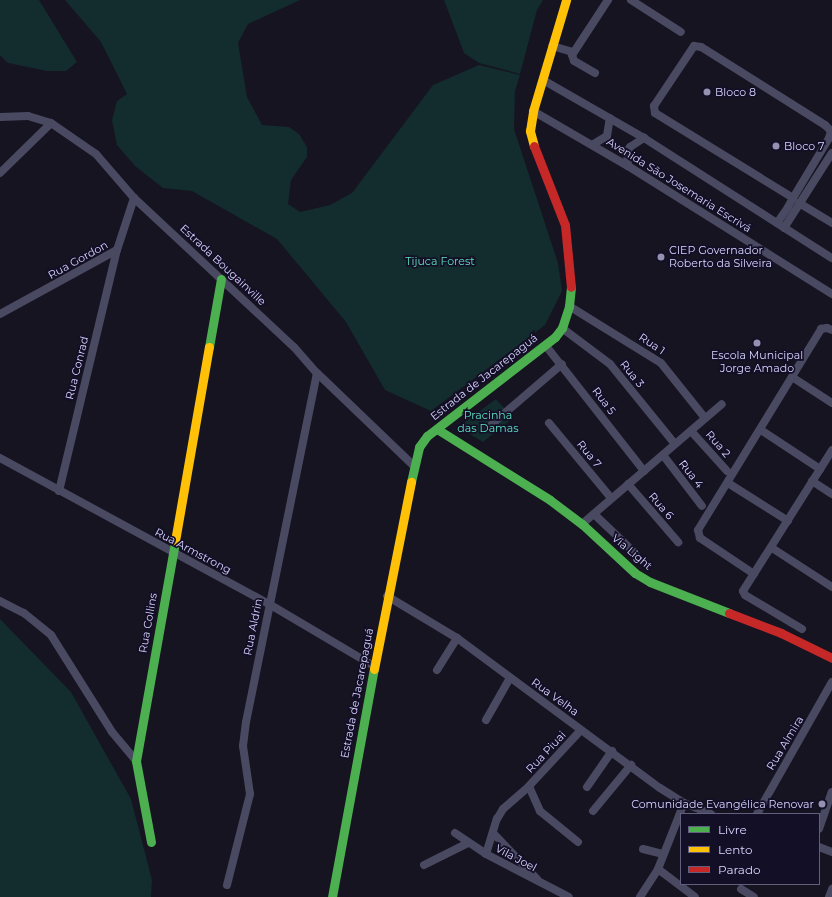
<!DOCTYPE html>
<meta charset="utf-8">
<style>
body{margin:0}
#map{position:relative;width:832px;height:897px;overflow:hidden;background:#161421;font-family:Montserrat,sans-serif}
div>[style]{position:absolute}
[style*='--x']{left:calc(var(--x)*1px);top:calc(var(--y)*1px);width:calc(var(--w)*1px);rotate:calc(var(--a)*1deg)}
.green>*{inset:0;background:#132c2d}
.street>*{height:8px;margin:-4px;padding:0 4px;transform-origin:4px;border-radius:4px;background:#4a4962}
.fast>*{height:9px;margin:-4.5px;padding:0 4.5px;transform-origin:4.5px;border-radius:4.5px;background:#4caf50}
.slow>*{height:9px;margin:-4.5px;padding:0 4.5px;transform-origin:4.5px;border-radius:4.5px;background:#ffc107}
.jam>*{height:9px;margin:-4.5px;padding:0 4.5px;transform-origin:4.5px;border-radius:4.5px;background:#c62828}
.dots>*{width:11px;height:11px;translate:-50% -50%;box-sizing:border-box;border:2px solid #130f26;border-radius:50%}
span{translate:-50% -50%;white-space:nowrap;text-align:center;line-height:1.15;-webkit-text-stroke:3.5px #130f26;paint-order:stroke}
.poi-label{font-size:11px;color:#d9d4ff}
.left{translate:0 -50%;text-align:left}
.right{translate:-100% -50%;text-align:right}
.street-label{font-size:11px;color:#d9d4ff}
.park-label{font-size:11px;color:#5fe0c0}
.legend{position:absolute;left:680px;top:813px;width:140px;height:72px;box-sizing:border-box;background:#130f26;border:1px solid #625e7d;margin:0;padding:5px 7px;list-style:none;font-size:12px;color:#d9d4ff}
.legend li{display:flex;align-items:center;gap:8px;height:20px}
.legend b{width:20px;border:1px solid #625e7d}
</style>
<div id="map">
<div class="green">
<div style="clip-path:polygon(0 0,39px 0,77px 62px,66px 71px,47px 71px,8px 63px,0 55px)"></div>
<div style="clip-path:polygon(65px 0,300px 0,248px 24px,238px 43px,247px 97px,262px 125px,289px 127px,299px 134px,307px 147px,307px 157px,291px 180px,288px 204px,300px 212px,330px 205px,352px 193px,433px 85px,479px 65px,520px 75px,515px 91px,514px 129px,558px 263px,562px 291px,545px 325px,431px 411px,385px 390px,346px 322px,277px 239px,192px 191px,163px 188px,135px 166px,117px 145px,112px 120px,117px 101px,127px 94px,101px 42px)"></div>
<div style="clip-path:polygon(444px 0,543px 0,537px 10px,520px 74px,479px 63px,464px 53px)"></div>
<div style="clip-path:polygon(496px 399px,513px 418px,483px 442px,458px 427px)"></div>
<div style="clip-path:polygon(0 619px,71px 692px,131px 799px,152px 880px,151px 897px,0 897px)"></div>
</div>
<div class="street">
<div style="--x:631;--y:0;--w:59;--a:32.6"></div>
<div style="--x:552;--y:46;--w:22;--a:16"></div>
<div style="--x:595;--y:73;--w:24;--a:-150"></div>
<div style="--x:574;--y:61;--w:6;--a:-108"></div>
<div style="--x:572;--y:55;--w:66;--a:-56.8"></div>
<div style="--x:543;--y:80;--w:116;--a:29.9"></div>
<div style="--x:644;--y:138;--w:223;--a:32.6"></div>
<div style="--x:533;--y:111;--w:110;--a:30.1"></div>
<div style="--x:628;--y:166;--w:241;--a:32.1"></div>
<div style="--x:0;--y:117;--w:28;--a:-2"></div>
<div style="--x:28;--y:116;--w:24;--a:17"></div>
<div style="--x:51;--y:123;--w:55;--a:34.6"></div>
<div style="--x:96;--y:154;--w:58;--a:49.2"></div>
<div style="--x:134;--y:198;--w:219;--a:43"></div>
<div style="--x:294;--y:347;--w:35;--a:49"></div>
<div style="--x:317;--y:373;--w:134;--a:43.8"></div>
<div style="--x:592;--y:145;--w:17;--a:-31"></div>
<div style="--x:607;--y:136;--w:18;--a:-81"></div>
<div style="--x:628;--y:166;--w:14;--a:-94"></div>
<div style="--x:627;--y:152;--w:6;--a:-59"></div>
<div style="--x:630;--y:147;--w:17;--a:-33"></div>
<div style="--x:0;--y:173;--w:71;--a:-44.4"></div>
<div style="--x:799;--y:203;--w:39;--a:31"></div>
<div style="--x:777;--y:223;--w:19;--a:-55"></div>
<div style="--x:788;--y:207;--w:10;--a:-61"></div>
<div style="--x:793;--y:198;--w:70;--a:-59"></div>
<div style="--x:829;--y:138;--w:7;--a:-74"></div>
<div style="--x:831;--y:131;--w:8;--a:-135"></div>
<div style="--x:825;--y:125;--w:146;--a:-147.8"></div>
<div style="--x:701;--y:47;--w:7;--a:-172"></div>
<div style="--x:694;--y:46;--w:72;--a:123.7"></div>
<div style="--x:654;--y:106;--w:7;--a:82"></div>
<div style="--x:655;--y:113;--w:162;--a:31.6"></div>
<div style="--x:784;--y:228;--w:89;--a:-57.4"></div>
<div style="--x:569;--y:306;--w:108;--a:31.8"></div>
<div style="--x:661;--y:363;--w:70;--a:51.3"></div>
<div style="--x:0;--y:314;--w:133;--a:-28.7"></div>
<div style="--x:117;--y:250;--w:55;--a:-71.9"></div>
<div style="--x:562;--y:328;--w:60;--a:36.9"></div>
<div style="--x:610;--y:364;--w:103;--a:50.9"></div>
<div style="--x:546;--y:346;--w:159;--a:51.9"></div>
<div style="--x:792;--y:377;--w:48;--a:33"></div>
<div style="--x:549;--y:423;--w:97;--a:50.4"></div>
<div style="--x:492;--y:424;--w:92;--a:-40.6"></div>
<div style="--x:761;--y:430;--w:71;--a:33.5"></div>
<div style="--x:691;--y:431;--w:54;--a:48"></div>
<div style="--x:663;--y:455;--w:64;--a:52.6"></div>
<div style="--x:0;--y:458;--w:306;--a:28.5"></div>
<div style="--x:269;--y:604;--w:122;--a:30.6"></div>
<div style="--x:812;--y:481;--w:24;--a:33"></div>
<div style="--x:728;--y:483;--w:71;--a:32.3"></div>
<div style="--x:628;--y:484;--w:77;--a:49.2"></div>
<div style="--x:59;--y:491;--w:248;--a:-76.5"></div>
<div style="--x:594;--y:514;--w:57;--a:43.6"></div>
<div style="--x:582;--y:524;--w:184;--a:-40.6"></div>
<div style="--x:772;--y:548;--w:72;--a:33"></div>
<div style="--x:754;--y:574;--w:65;--a:-146.3"></div>
<div style="--x:700;--y:538;--w:8;--a:-104"></div>
<div style="--x:698;--y:530;--w:236;--a:-58.5"></div>
<div style="--x:821;--y:329;--w:6;--a:-9"></div>
<div style="--x:827;--y:328;--w:5;--a:22"></div>
<div style="--x:387;--y:596;--w:82;--a:31"></div>
<div style="--x:457;--y:638;--w:252;--a:36.5"></div>
<div style="--x:660;--y:788;--w:28;--a:32"></div>
<div style="--x:684;--y:803;--w:29;--a:22"></div>
<div style="--x:0;--y:601;--w:27;--a:27"></div>
<div style="--x:24;--y:613;--w:35;--a:39"></div>
<div style="--x:51;--y:635;--w:115;--a:57.8"></div>
<div style="--x:112;--y:732;--w:38;--a:50"></div>
<div style="--x:802;--y:629;--w:66;--a:-149.2"></div>
<div style="--x:745;--y:595;--w:4;--a:-117"></div>
<div style="--x:743;--y:591;--w:167;--a:-57.7"></div>
<div style="--x:437;--y:670;--w:38;--a:-58"></div>
<div style="--x:486;--y:720;--w:48;--a:-60.3"></div>
<div style="--x:587;--y:787;--w:44;--a:-55.2"></div>
<div style="--x:593;--y:811;--w:60;--a:-50.4"></div>
<div style="--x:757;--y:814;--w:152;--a:-60.4"></div>
<div style="--x:819;--y:829;--w:39;--a:-71"></div>
<div style="--x:455;--y:833;--w:37;--a:34"></div>
<div style="--x:486;--y:854;--w:93;--a:27.4"></div>
<div style="--x:493;--y:833;--w:64;--a:46.3"></div>
<div style="--x:578;--y:842;--w:49;--a:-140.8"></div>
<div style="--x:540;--y:811;--w:27;--a:-114"></div>
<div style="--x:529;--y:786;--w:76;--a:-47.1"></div>
<div style="--x:819;--y:847;--w:14;--a:21"></div>
<div style="--x:643;--y:849;--w:21;--a:14"></div>
<div style="--x:486;--y:854;--w:37;--a:-73"></div>
<div style="--x:497;--y:819;--w:12;--a:-59"></div>
<div style="--x:503;--y:809;--w:35;--a:-41"></div>
<div style="--x:424;--y:865;--w:49;--a:-26.6"></div>
<div style="--x:658;--y:869;--w:46;--a:37.1"></div>
<div style="--x:227;--y:885;--w:94;--a:-75.8"></div>
<div style="--x:250;--y:794;--w:49;--a:-98.3"></div>
<div style="--x:243;--y:746;--w:24;--a:-83"></div>
<div style="--x:246;--y:722;--w:356;--a:-78.5"></div>
<div style="--x:741;--y:889;--w:15;--a:32"></div>
<div style="--x:640;--y:897;--w:33;--a:-57"></div>
<div style="--x:658;--y:869;--w:71;--a:-68.5"></div>
<div style="--x:829;--y:897;--w:9;--a:-69"></div>
</div>
<div class="fast">
<div style="--x:209;--y:347;--w:69;--a:-80"></div>
<div style="--x:437;--y:429;--w:133;--a:32.1"></div>
<div style="--x:550;--y:500;--w:40;--a:37"></div>
<div style="--x:582;--y:524;--w:72;--a:42.8"></div>
<div style="--x:635;--y:573;--w:17;--a:31"></div>
<div style="--x:650;--y:582;--w:85;--a:21.4"></div>
<div style="--x:411;--y:482;--w:36;--a:-77"></div>
<div style="--x:419;--y:447;--w:14;--a:-54"></div>
<div style="--x:427;--y:436;--w:162;--a:-37.7"></div>
<div style="--x:555;--y:337;--w:11;--a:-52"></div>
<div style="--x:562;--y:328;--w:23;--a:-72"></div>
<div style="--x:569;--y:306;--w:19;--a:-84"></div>
<div style="--x:151;--y:842;--w:82;--a:-100.5"></div>
<div style="--x:136;--y:761;--w:223;--a:-79.9"></div>
<div style="--x:332;--y:897;--w:232;--a:-79.6"></div>
</div>
<div class="slow">
<div style="--x:534;--y:146;--w:16;--a:-105"></div>
<div style="--x:530;--y:131;--w:20;--a:-81"></div>
<div style="--x:533;--y:111;--w:116;--a:-73.4"></div>
<div style="--x:175;--y:541;--w:197;--a:-80.1"></div>
<div style="--x:374;--y:669;--w:191;--a:-78.8"></div>
</div>
<div class="jam">
<div style="--x:534;--y:146;--w:85;--a:68.6"></div>
<div style="--x:565;--y:225;--w:62;--a:84.5"></div>
<div style="--x:729;--y:613;--w:56;--a:21"></div>
<div style="--x:781;--y:633;--w:57;--a:26.1"></div>
</div>
<div class="dots">
<div style="left:707px;top:92px;background:#9591b1"></div>
<div style="left:776px;top:146px;background:#9591b1"></div>
<div style="left:661px;top:257px;background:#9591b1"></div>
<div style="left:757px;top:343px;background:#9591b1"></div>
<div style="left:822px;top:804px;background:#9591b1"></div>
</div>
<div class="poi-label">
<span class="left" style="left:715px;top:92px">Bloco 8</span>
<span class="left" style="left:784px;top:146px">Bloco 7</span>
<span class="left" style="left:669px;top:257px">CIEP Governador<br>Roberto da Silveira</span>
<span style="left:757px;top:362px">Escola Municipal<br>Jorge Amado</span>
<span class="right" style="left:814px;top:804px">Comunidade Evangélica Renovar</span>
</div>
<div class="street-label">
<span style="left:679px;top:185px;rotate:32deg">Avenida São Josemaria Escrivá</span>
<span style="left:78px;top:260px;rotate:-29deg">Rua Gordon</span>
<span style="left:223px;top:265px;rotate:43deg">Estrada Bougainville</span>
<span style="left:652px;top:344px;rotate:34deg">Rua 1</span>
<span style="left:77px;top:368px;rotate:-76deg">Rua Conrad</span>
<span style="left:632px;top:374px;rotate:51deg">Rua 3</span>
<span style="left:484px;top:377px;rotate:-38deg">Estrada de Jacarepaguá</span>
<span style="left:604px;top:401px;rotate:53deg">Rua 5</span>
<span style="left:718px;top:444px;rotate:49deg">Rua 2</span>
<span style="left:589px;top:454px;rotate:51deg">Rua 7</span>
<span style="left:691px;top:474px;rotate:52deg">Rua 4</span>
<span style="left:661px;top:506px;rotate:49deg">Rua 6</span>
<span style="left:193px;top:551px;rotate:28deg">Rua Armstrong</span>
<span style="left:632px;top:552px;rotate:40deg">Via Light</span>
<span style="left:148px;top:623px;rotate:-80deg">Rua Collins</span>
<span style="left:253px;top:627px;rotate:-79deg">Rua Aldrin</span>
<span style="left:357px;top:693px;rotate:-79deg">Estrada de Jacarepaguá</span>
<span style="left:555px;top:697px;rotate:36deg">Rua Velha</span>
<span style="left:785px;top:743px;rotate:-59deg">Rua Almira</span>
<span style="left:546px;top:752px;rotate:-47deg">Rua Piuai</span>
<span style="left:516px;top:858px;rotate:28deg">Vila Joel</span>
</div>
<div class="park-label">
<span style="left:440px;top:261px">Tijuca Forest</span>
<span style="left:488px;top:422px">Pracinha<br>das Damas</span>
</div>
<ul class="legend">
<li><b style="height:5px;background:#4caf50"></b>Livre</li>
<li><b style="height:5px;background:#ffc107"></b>Lento</li>
<li><b style="height:5px;background:#c62828"></b>Parado</li>
</ul>
</div>
